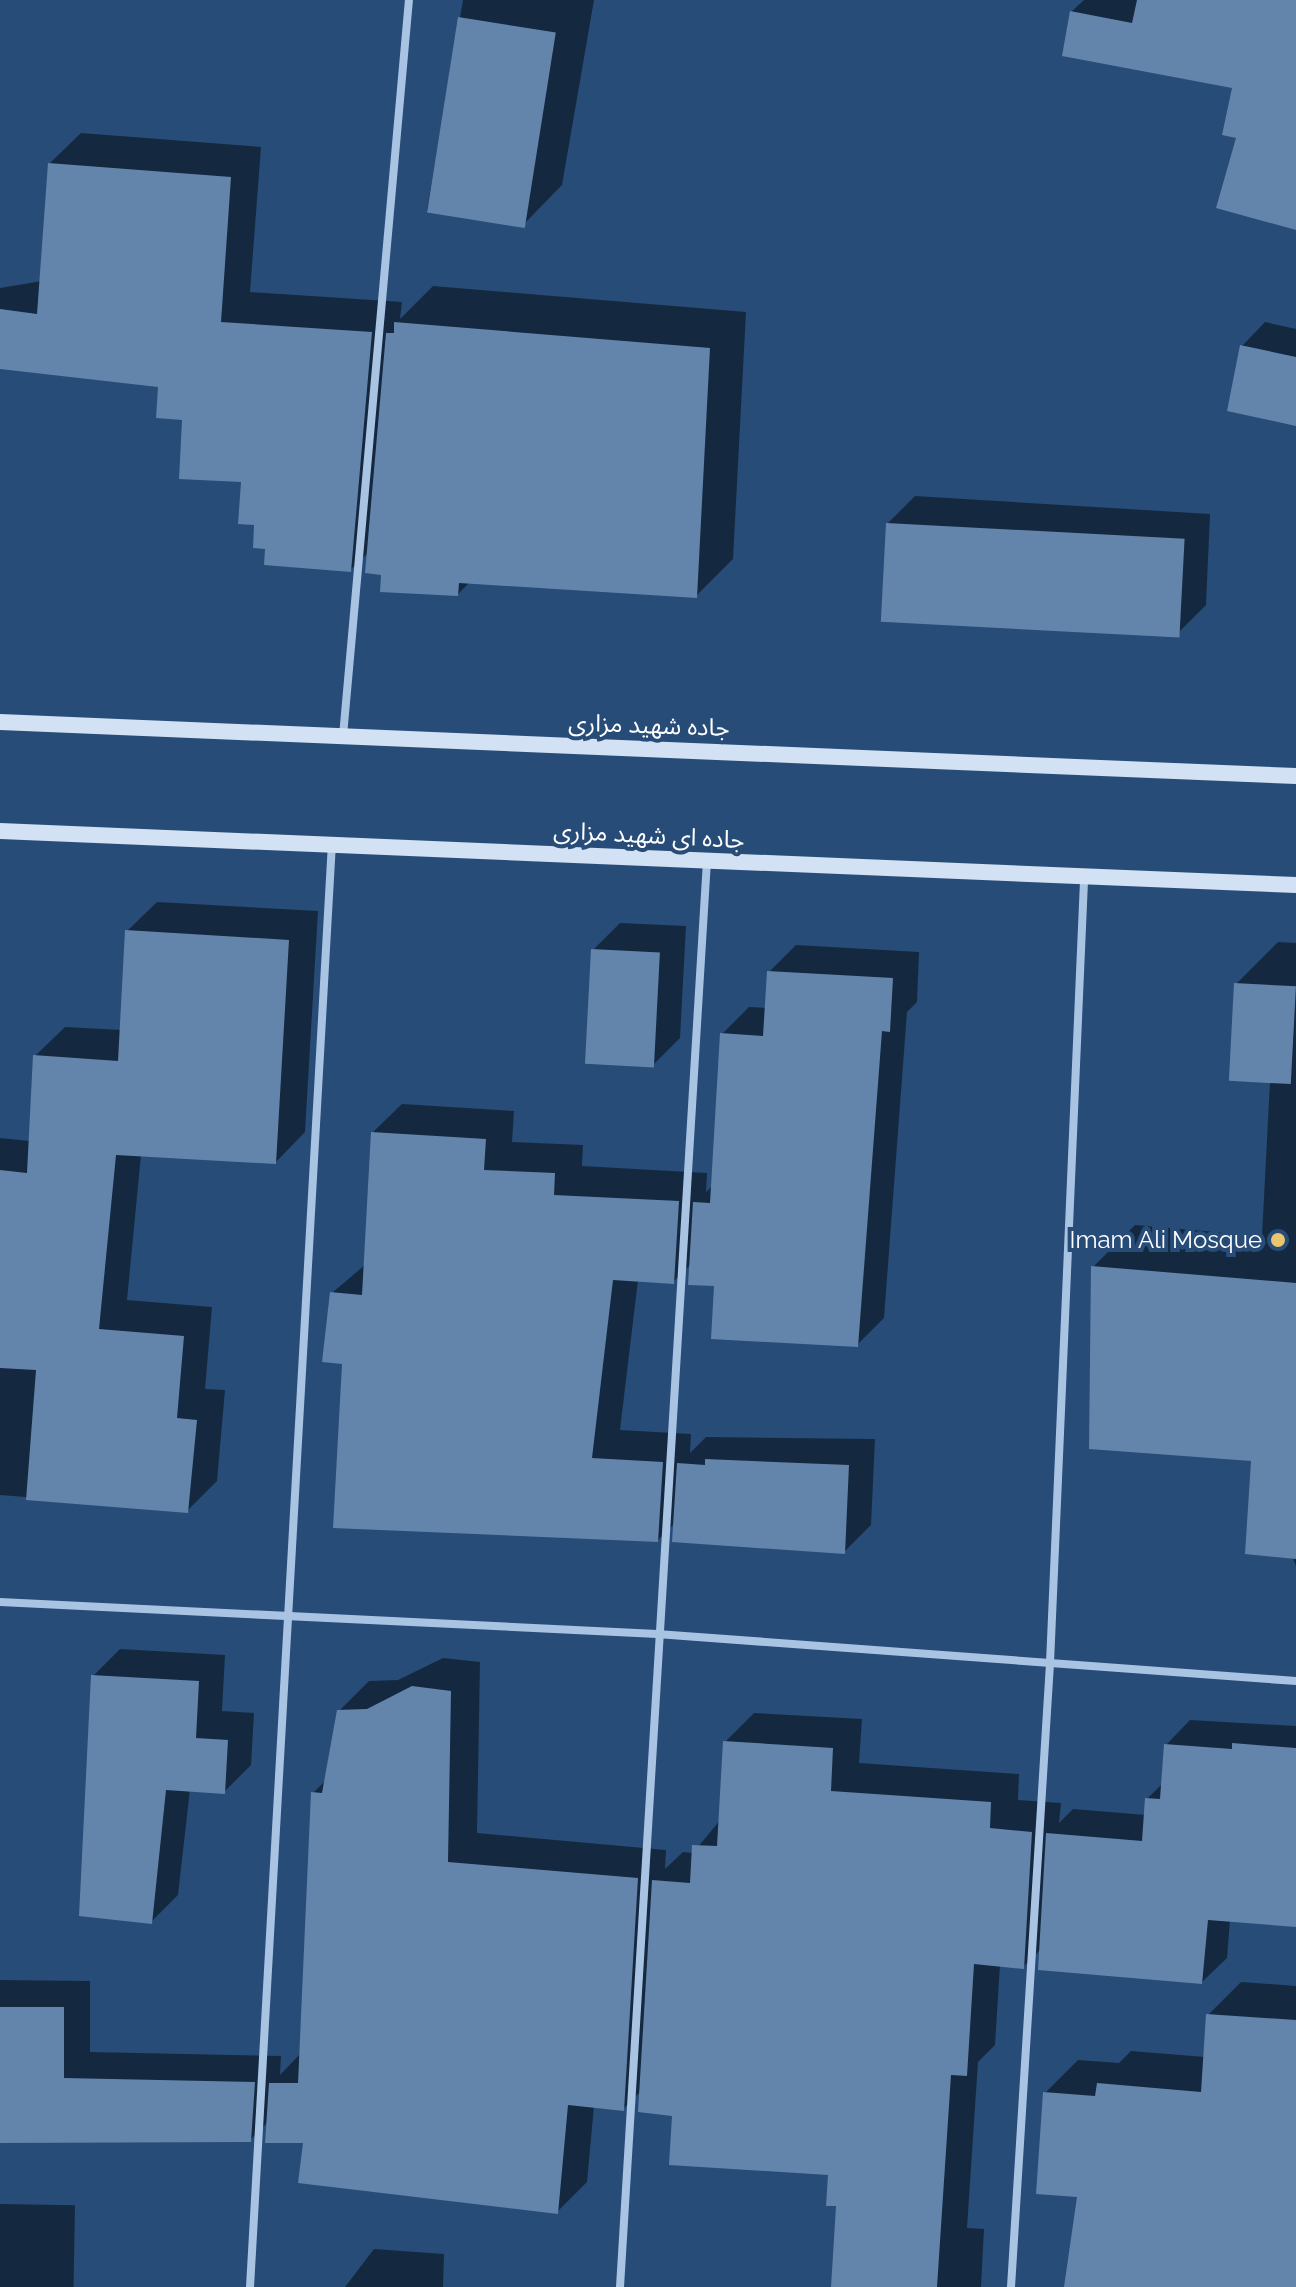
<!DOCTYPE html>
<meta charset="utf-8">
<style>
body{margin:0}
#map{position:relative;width:1296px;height:2287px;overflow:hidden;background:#274c78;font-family:Raleway,"Noto Sans Arabic",sans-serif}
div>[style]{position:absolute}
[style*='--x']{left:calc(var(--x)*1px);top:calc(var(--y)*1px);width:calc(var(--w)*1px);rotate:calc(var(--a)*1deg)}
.shadow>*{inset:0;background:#0007;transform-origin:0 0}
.building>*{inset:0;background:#6385ac;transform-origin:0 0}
.minor>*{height:8px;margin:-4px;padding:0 4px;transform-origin:4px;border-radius:4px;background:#a9c4e3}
.secondary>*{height:16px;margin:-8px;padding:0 8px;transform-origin:8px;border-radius:8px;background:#d2e1f3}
.dots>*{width:22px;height:22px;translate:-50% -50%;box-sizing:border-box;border:4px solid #274c78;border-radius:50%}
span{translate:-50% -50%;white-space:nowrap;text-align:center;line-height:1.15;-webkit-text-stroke:8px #274c78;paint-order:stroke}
.street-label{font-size:24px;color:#fff}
.poi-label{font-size:24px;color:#fff}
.right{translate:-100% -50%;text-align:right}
</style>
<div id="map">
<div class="shadow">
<div style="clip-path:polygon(463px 0,594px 0,562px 185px,522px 226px,427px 210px)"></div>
<div style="clip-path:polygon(1084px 0,1296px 0,1296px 228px,1238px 136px,1234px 87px,1071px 12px)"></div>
<div style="clip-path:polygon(81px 133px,261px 147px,250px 292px,402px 302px,400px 319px,433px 286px,746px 312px,733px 559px,696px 596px,470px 582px,458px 594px,383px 573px,369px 552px,350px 570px,267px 547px,244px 480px,160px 385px,0 367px,0 288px,42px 281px,50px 163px)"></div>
<div style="clip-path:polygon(1265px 322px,1296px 329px,1296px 420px,1242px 346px)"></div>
<div style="clip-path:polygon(915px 496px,1210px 514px,1206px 605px,1179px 632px,888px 523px)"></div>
<div style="clip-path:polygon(157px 902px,318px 911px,305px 1132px,276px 1162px,141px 1155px,127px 1300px,212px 1307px,205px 1389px,225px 1390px,217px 1481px,188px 1510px,0 1495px,0 1138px,30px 1141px,35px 1056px,65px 1027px,122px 1030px,127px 931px)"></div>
<div style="clip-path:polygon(620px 923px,686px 926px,680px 1038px,653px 1065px,593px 950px)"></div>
<div style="clip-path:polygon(1278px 942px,1296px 943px,1296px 1566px,1253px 1459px,1093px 1267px,1135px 1225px,1262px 1236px,1270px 1081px,1236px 984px)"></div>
<div style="clip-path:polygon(796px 945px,919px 952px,917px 1002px,907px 1012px,884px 1318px,857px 1345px,716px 1284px,691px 1264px,673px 1282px,638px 1280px,620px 1430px,691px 1434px,690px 1453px,706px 1437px,875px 1439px,871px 1525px,844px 1552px,676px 1522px,658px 1540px,344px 1362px,332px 1293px,366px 1264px,373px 1132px,402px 1104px,514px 1111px,512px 1142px,583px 1145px,582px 1166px,707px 1173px,706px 1192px,713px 1185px,722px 1034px,749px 1007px,767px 1008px,769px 972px)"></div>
<div style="clip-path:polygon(120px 1649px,225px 1655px,222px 1711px,254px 1713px,251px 1765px,224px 1792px,190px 1789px,178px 1895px,151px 1922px,93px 1676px)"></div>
<div style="clip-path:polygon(443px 1658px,480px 1662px,477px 1833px,666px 1850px,665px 1869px,683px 1852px,693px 1853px,721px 1819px,725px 1742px,754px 1713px,862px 1719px,859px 1763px,1019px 1774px,1018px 1800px,1061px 1803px,1059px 1823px,1073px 1809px,1146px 1815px,1147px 1799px,1163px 1783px,1166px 1745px,1190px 1720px,1296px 1726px,1296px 1925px,1230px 1920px,1227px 1958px,1202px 1982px,1041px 1949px,1023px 1967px,1000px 1965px,995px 2045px,978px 2062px,967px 2228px,984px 2229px,981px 2287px,833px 2287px,838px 2205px,830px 2173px,641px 2091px,623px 2109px,594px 2106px,587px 2182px,558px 2211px,306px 2141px,268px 2122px,250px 2140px,0 2138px,0 1980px,90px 1981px,90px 2052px,281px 2056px,280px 2075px,300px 2054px,313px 1793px,326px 1780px,339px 1711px,369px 1681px,398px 1680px)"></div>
<div style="clip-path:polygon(1241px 1982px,1296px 1986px,1296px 2287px,1066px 2287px,1080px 2195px,1045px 2093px,1078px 2060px,1119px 2063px,1131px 2051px,1205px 2057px,1208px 2015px)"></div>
<div style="left:0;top:2204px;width:75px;height:83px;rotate:1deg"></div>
<div style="clip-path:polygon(374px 2249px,444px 2254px,443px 2287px,345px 2287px)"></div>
</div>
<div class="building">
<div style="clip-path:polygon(1137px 0,1296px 0,1296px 230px,1216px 208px,1236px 138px,1222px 135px,1232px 88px,1062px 56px,1070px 11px,1132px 23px)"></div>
<div style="left:458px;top:17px;width:99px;height:198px;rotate:9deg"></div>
<div style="clip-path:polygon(48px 163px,231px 177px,221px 322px,372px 332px,351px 572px,264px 565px,265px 549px,253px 548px,254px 525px,238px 524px,241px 482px,179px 479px,182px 420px,156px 418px,158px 387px,0 369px,0 309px,37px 314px)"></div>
<div style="clip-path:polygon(394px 322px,710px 348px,697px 598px,459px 583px,458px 596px,380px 592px,381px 575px,365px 573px,386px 333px,394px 333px)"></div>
<div style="clip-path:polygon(1240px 345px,1296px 357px,1296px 426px,1227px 411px)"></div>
<div style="left:886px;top:523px;width:299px;height:99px;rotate:3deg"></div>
<div style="clip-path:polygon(125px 930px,289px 940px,276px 1164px,116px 1155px,99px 1329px,184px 1336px,177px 1418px,197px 1420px,188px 1513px,26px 1500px,36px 1370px,0 1368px,0 1170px,27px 1173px,33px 1055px,118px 1061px)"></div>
<div style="left:591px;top:949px;width:69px;height:115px;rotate:3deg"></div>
<div style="clip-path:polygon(767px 971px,893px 978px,890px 1032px,882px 1031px,858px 1347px,711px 1339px,714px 1286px,688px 1285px,693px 1202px,710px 1203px,720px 1033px,763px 1036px)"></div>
<div style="left:1234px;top:983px;width:62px;height:98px;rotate:3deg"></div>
<div style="clip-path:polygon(371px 1132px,486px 1139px,484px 1170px,555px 1173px,554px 1195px,679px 1201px,674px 1284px,613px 1280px,592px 1458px,663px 1462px,658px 1542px,333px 1528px,342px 1364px,322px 1362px,330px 1292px,362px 1295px)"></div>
<div style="clip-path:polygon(1091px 1266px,1296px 1283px,1296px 1559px,1245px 1554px,1251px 1461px,1089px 1449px)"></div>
<div style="clip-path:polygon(705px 1459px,849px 1465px,845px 1554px,672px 1542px,677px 1463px,705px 1465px)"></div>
<div style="clip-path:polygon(91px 1675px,199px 1681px,196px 1738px,228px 1740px,225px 1794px,166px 1790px,152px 1924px,79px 1916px)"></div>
<div style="clip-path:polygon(412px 1686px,451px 1691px,448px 1862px,638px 1878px,624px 2111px,568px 2105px,558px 2214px,298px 2183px,303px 2143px,265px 2143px,269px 2083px,298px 2083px,311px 1792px,322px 1793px,337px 1710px,367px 1709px)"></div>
<div style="clip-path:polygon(723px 1741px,833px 1748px,831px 1791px,991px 1802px,990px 1828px,1032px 1832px,1024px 1969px,974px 1964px,967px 2076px,951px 2075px,937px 2287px,831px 2287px,836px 2206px,826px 2206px,828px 2175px,669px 2165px,672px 2116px,638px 2112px,652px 1880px,690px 1883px,692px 1845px,717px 1846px)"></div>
<div style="clip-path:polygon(1232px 1743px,1296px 1748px,1296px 1927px,1208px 1920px,1202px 1984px,1038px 1970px,1046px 1833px,1142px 1841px,1145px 1798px,1160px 1799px,1164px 1744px,1232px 1749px)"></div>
<div style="clip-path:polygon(0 2007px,64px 2007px,64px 2078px,255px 2082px,251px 2142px,0 2143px)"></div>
<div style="clip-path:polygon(1206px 2014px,1296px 2020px,1296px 2287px,1064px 2287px,1077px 2197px,1036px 2194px,1043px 2092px,1095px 2096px,1097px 2083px,1201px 2092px)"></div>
</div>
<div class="minor">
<div style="--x:343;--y:736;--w:739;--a:-84.88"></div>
<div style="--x:0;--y:1602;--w:658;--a:2.79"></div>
<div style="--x:657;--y:1634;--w:641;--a:4.21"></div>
<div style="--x:250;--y:2287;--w:1444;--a:-86.75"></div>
<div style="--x:620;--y:2287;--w:1429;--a:-86.51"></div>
<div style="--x:1011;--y:2287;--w:625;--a:-86.42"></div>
<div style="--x:1050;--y:1663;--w:783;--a:-87.51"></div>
</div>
<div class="secondary">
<div style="--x:0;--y:722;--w:1297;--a:2.39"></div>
<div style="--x:0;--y:831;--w:1297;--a:2.39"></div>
</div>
<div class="dots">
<div style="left:1278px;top:1240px;background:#ebc56f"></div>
</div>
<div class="street-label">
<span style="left:649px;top:725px;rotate:2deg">جاده شهید مزاری</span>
<span style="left:649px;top:835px;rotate:3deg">جاده ای شهید مزاری</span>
</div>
<div class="poi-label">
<span class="right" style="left:1262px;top:1240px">Imam Ali Mosque</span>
</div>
</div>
